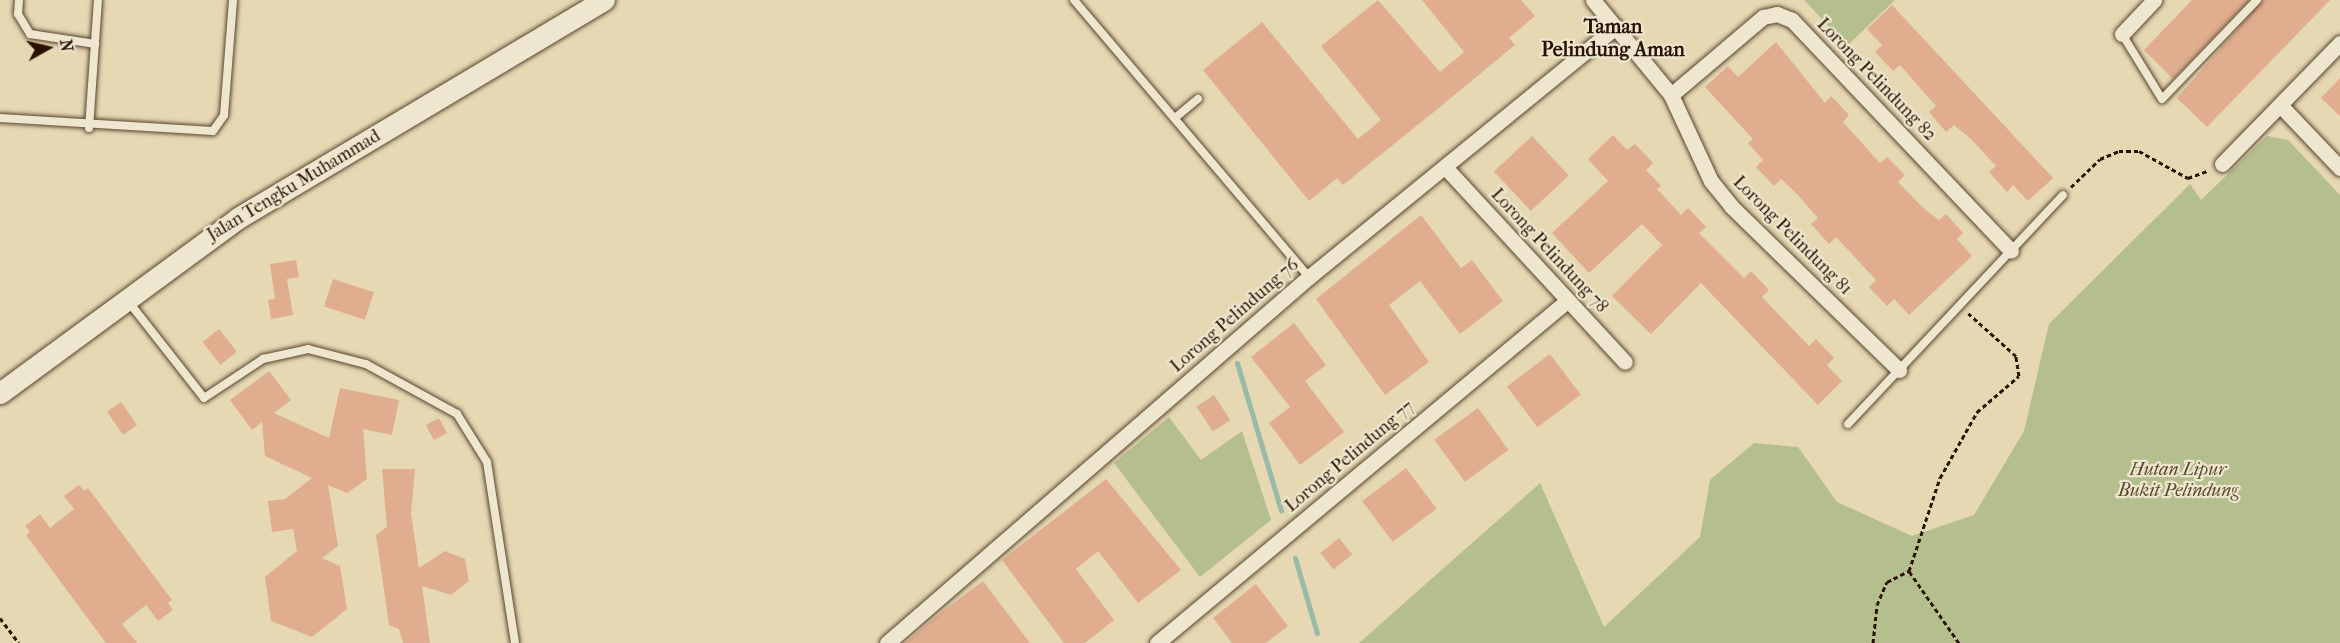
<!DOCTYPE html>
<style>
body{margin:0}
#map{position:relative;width:2340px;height:643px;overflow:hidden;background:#e5d8b3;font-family:"IM FELL French Canon",serif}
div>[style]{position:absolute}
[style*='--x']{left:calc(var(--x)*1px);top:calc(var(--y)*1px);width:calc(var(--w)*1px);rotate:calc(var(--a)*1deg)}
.green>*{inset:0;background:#b4bf8d}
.stream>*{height:5px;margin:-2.5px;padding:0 2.5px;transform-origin:2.5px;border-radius:2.5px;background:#97bba7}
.building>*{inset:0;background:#e0ae8e;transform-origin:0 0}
.path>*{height:3px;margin-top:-1.5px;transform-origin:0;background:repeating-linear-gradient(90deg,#2a1202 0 4.5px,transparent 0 7.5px)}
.roads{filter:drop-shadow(0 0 2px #59442e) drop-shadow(0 0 2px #59442e)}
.lane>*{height:8px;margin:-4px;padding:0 4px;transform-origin:4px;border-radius:4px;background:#eee6ce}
.street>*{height:15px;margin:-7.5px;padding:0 7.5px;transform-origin:7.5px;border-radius:7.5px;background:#eee6ce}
.secondary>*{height:21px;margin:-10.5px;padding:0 10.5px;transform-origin:10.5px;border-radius:10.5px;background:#eee6ce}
span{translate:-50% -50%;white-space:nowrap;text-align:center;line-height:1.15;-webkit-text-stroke:4.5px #eee6ce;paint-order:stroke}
.street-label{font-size:18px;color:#2a1202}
.park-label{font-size:18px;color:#53462c;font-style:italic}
.neighbourhood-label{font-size:20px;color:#2a1202;font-weight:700}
.north{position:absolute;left:18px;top:18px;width:60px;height:60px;-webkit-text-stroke:4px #eee6ce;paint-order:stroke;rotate:82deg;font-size:16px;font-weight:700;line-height:24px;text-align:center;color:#2a1202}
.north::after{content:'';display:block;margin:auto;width:21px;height:27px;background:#2a1202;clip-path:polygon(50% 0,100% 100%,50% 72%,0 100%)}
</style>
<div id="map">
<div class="green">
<div style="clip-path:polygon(1804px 0,1895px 0,1847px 46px)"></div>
<div style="clip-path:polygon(2267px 136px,2288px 140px,2340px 195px,2340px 643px,1359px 643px,1540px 483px,1604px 627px,1700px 537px,1710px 480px,1754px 443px,1798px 447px,1837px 502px,1912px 536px,1974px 515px,2024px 431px,2049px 324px,2190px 184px,2201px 200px)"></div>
<div style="clip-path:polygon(1169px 417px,1201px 460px,1242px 431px,1271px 520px,1200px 577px,1114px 463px)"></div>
</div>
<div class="stream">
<div style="--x:1237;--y:363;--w:154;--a:73.4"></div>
<div style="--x:1295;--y:558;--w:78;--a:73.7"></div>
</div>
<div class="building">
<div style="clip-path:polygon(1378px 0,1440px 72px,1464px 52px,1422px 0,1521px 0,1535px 16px,1509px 38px,1515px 45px,1435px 111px,1343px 185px,1337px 178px,1309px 201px,1203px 70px,1262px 22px,1358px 139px,1381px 120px,1321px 46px)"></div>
<div style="clip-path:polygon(2192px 0,2249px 0,2173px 79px,2144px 50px)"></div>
<div style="clip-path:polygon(2263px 0,2330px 0,2207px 127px,2177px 98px)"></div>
<div style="clip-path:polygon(1892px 5px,2053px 178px,2028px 201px,2013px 185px,2007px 192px,1989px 172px,1996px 166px,1971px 139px,1954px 125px,1946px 132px,1929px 112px,1936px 106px,1921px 89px,1900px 65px,1893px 71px,1875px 52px,1882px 45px,1867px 29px)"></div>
<div style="clip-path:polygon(1776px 42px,1825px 103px,1831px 96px,1849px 115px,1843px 122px,1880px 163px,1887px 157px,1905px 175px,1898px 182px,1922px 207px,1939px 220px,1946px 214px,1963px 233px,1957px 239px,1972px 256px,1909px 315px,1894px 299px,1887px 306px,1869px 287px,1876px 280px,1836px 237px,1829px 244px,1811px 224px,1818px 218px,1797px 194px,1781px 179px,1774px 186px,1756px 167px,1763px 160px,1748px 143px,1753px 139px,1705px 87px,1728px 66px,1738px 77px)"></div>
<div style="clip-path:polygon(2340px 78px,2340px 116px,2321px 98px)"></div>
<div style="clip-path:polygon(1613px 135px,1627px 150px,1635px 144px,1653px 163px,1646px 170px,1661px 186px,1657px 189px,1681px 215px,1688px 208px,1706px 227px,1699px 233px,1744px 278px,1751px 271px,1769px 290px,1762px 297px,1809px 346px,1816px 339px,1834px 358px,1827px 365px,1842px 381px,1818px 405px,1701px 283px,1651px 334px,1612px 296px,1662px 245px,1642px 224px,1589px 273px,1552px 233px,1608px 181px,1588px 159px)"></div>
<div style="left:1532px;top:136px;width:54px;height:52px;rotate:47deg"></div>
<div style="clip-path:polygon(1421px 215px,1461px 268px,1472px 260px,1503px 301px,1460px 334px,1420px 281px,1389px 305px,1429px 362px,1385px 395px,1316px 299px)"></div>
<div style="clip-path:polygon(296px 260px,299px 277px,287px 279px,293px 315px,271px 319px,268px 300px,275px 299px,270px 264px)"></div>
<div style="left:333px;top:279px;width:43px;height:29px;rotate:18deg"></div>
<div style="clip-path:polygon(1294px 323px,1326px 365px,1305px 381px,1344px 432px,1300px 465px,1269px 423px,1290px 407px,1251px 357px)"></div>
<div style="left:219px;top:329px;width:29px;height:21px;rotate:52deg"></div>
<div style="left:1550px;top:354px;width:51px;height:54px;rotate:53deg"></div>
<div style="clip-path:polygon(269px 371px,291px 400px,274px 413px,329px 438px,340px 388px,399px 400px,392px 435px,363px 429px,367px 479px,347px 493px,328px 485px,338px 546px,322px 558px,340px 566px,347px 609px,312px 637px,271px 621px,265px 577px,297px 551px,293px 529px,272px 532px,268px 501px,285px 499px,312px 478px,265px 456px,262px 422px,252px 430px,230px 400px)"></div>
<div style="left:1214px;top:395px;width:30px;height:21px;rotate:57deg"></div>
<div style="left:121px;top:402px;width:28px;height:17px;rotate:55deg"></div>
<div style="left:1478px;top:408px;width:52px;height:54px;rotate:54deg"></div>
<div style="left:439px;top:418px;width:17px;height:15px;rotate:62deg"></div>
<div style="left:1406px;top:468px;width:51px;height:55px;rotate:53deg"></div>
<div style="clip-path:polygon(382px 469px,415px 469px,411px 514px,419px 568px,445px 551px,465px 559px,469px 581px,451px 595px,422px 586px,430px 643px,403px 643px,399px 629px,389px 625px,376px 535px,387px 527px)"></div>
<div style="clip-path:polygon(1106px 479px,1181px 570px,1138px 603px,1098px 551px,1076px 569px,1114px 620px,1085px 643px,1064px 643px,1002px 560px)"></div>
<div style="clip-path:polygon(79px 485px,84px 491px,88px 488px,172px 600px,168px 603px,173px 610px,158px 621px,146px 605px,122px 624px,137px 643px,106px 643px,26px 535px,30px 532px,25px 526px,40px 514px,50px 528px,74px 509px,64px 496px)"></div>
<div style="left:1339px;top:538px;width:21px;height:24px;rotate:51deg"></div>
<div style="clip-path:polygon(983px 581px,1030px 643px,905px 643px,939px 614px)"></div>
<div style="clip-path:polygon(1256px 584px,1288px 626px,1266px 643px,1232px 643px,1213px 618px)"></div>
</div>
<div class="path">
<div style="--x:2071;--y:187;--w:40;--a:-44"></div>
<div style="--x:2100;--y:159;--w:21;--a:-23"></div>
<div style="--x:2119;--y:151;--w:20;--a:0"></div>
<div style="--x:2139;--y:151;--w:56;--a:28.9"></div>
<div style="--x:2188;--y:178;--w:20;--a:-20"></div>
<div style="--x:0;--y:618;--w:31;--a:53"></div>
<div style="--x:1873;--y:643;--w:38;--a:-84"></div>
<div style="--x:1877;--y:605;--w:25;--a:-67"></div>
<div style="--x:1887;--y:582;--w:25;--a:-27"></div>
<div style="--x:1959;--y:643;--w:88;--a:-124.8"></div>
<div style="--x:1909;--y:571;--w:98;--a:-71.6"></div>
<div style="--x:1940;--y:478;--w:76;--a:-60.7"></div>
<div style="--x:1977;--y:412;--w:55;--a:-40.6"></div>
<div style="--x:2019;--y:376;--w:20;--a:-99"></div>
<div style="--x:2016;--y:356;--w:64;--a:-138.1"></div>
</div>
<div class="roads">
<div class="lane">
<div style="--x:19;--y:0;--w:14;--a:94"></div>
<div style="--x:18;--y:14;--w:23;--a:59"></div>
<div style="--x:30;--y:34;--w:66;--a:8.7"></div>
<div style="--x:1074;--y:0;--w:363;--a:49.7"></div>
<div style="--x:2122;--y:34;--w:76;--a:58.4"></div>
<div style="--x:2162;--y:99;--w:137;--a:-46.2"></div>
<div style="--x:0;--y:118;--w:213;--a:3.5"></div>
<div style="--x:213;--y:131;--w:19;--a:-55"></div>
<div style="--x:224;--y:115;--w:115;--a:-85.5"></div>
<div style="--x:1175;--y:118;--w:30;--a:-40"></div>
<div style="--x:89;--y:128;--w:128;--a:-86"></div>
<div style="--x:128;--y:301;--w:123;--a:51.9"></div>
<div style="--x:204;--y:398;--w:71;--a:-33.5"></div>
<div style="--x:263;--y:359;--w:46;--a:-12.5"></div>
<div style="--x:308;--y:349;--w:60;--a:14.5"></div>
<div style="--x:366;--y:364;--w:104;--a:28.8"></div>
<div style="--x:457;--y:414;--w:57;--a:58"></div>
<div style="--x:487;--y:462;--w:183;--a:81.2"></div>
<div style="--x:1848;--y:424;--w:314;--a:-46.8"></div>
</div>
<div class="street">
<div style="--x:1593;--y:0;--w:123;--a:50.6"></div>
<div style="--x:1671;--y:95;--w:95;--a:65.1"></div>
<div style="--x:1711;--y:181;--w:32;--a:51"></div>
<div style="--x:1731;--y:206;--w:235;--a:44.3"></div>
<div style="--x:2122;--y:34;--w:47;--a:-46.7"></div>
<div style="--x:1671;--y:95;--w:121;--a:-40.3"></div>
<div style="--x:1763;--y:17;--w:14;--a:-12"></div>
<div style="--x:1777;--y:14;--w:16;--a:22"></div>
<div style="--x:1792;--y:20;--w:318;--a:46.5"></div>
<div style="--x:2280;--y:105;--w:87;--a:46.4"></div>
<div style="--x:2222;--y:164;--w:169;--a:-45.7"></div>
<div style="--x:1445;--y:167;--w:265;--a:47.3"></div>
<div style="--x:887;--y:643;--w:559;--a:-40.94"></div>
<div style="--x:1309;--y:277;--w:396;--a:-39.2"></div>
<div style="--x:1157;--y:643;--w:535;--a:-39.85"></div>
</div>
<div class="secondary">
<div style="--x:0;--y:393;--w:295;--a:-36.3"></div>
<div style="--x:238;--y:218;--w:426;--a:-30.8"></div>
</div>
</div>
<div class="street-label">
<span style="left:1876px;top:80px;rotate:46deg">Lorong Pelindung 82</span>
<span style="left:294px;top:186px;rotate:-31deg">Jalan Tengku Muhammad</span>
<span style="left:1792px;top:236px;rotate:45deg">Lorong Pelindung 81</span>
<span style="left:1549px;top:251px;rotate:47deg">Lorong Pelindung 78</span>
<span style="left:1235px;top:316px;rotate:-41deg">Lorong Pelindung 76</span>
<span style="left:1350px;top:457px;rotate:-40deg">Lorong Pelindung 77</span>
</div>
<div class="park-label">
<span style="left:2178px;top:481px">Hutan Lipur<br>Bukit Pelindung</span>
</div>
<div class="neighbourhood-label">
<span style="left:1613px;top:38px">Taman<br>Pelindung Aman</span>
</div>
<div class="north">N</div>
</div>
